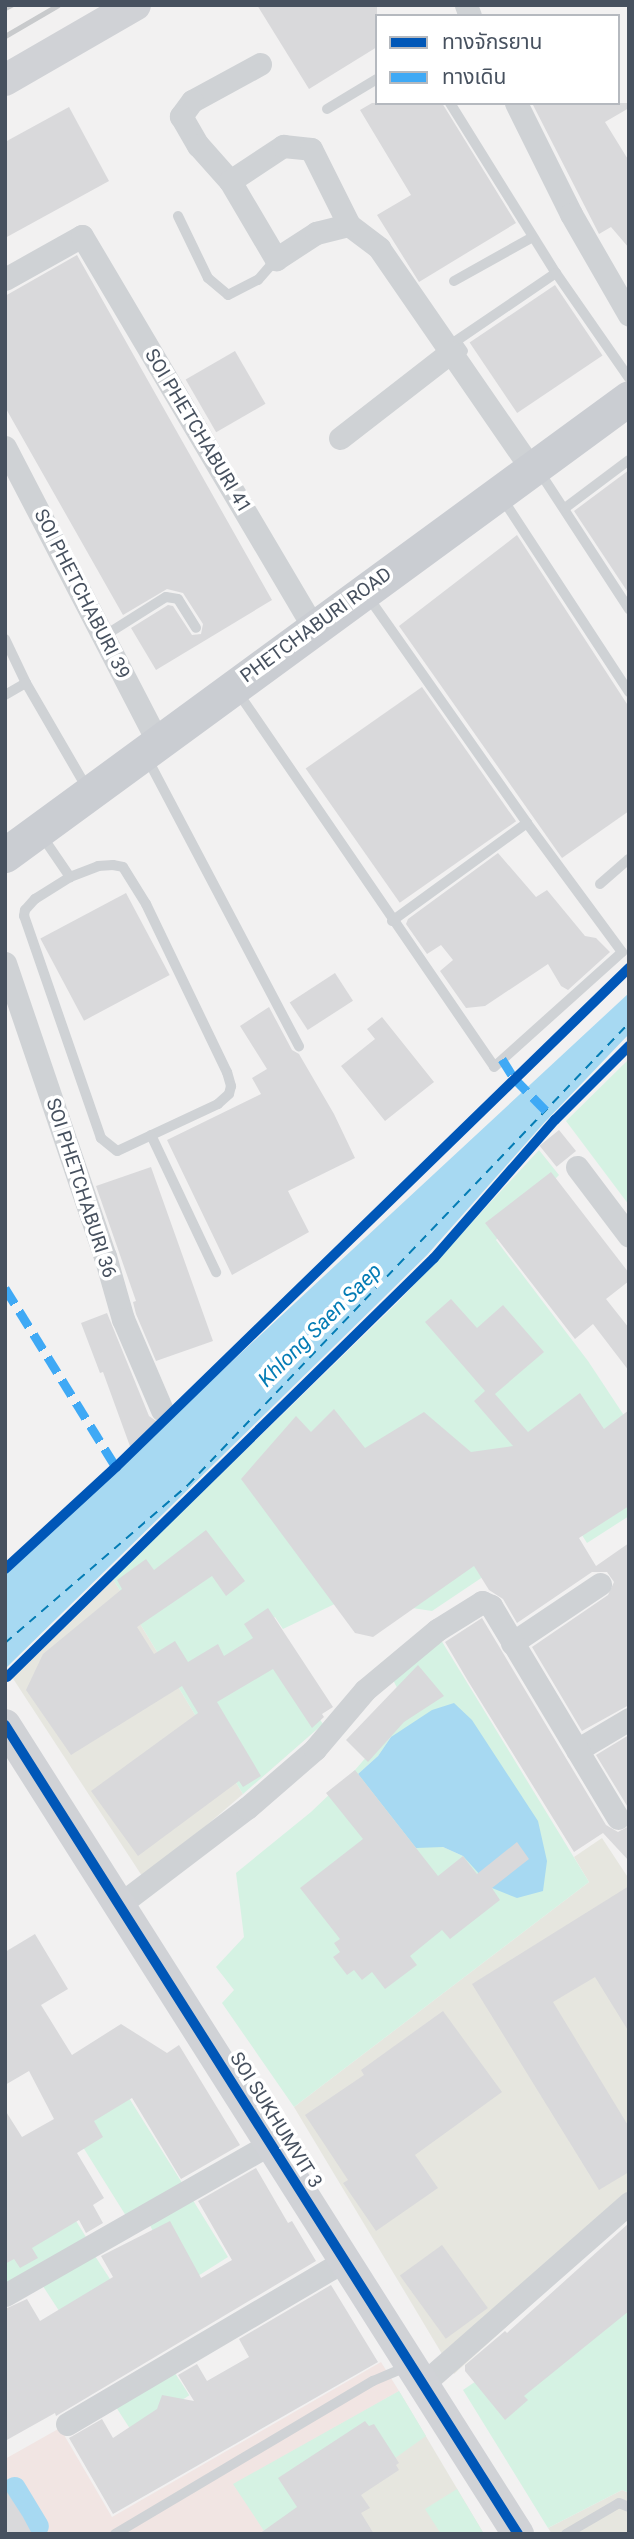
<!DOCTYPE html>
<meta charset="utf-8">
<style>
body{margin:0}
#map{position:relative;width:634px;height:2539px;overflow:hidden;background:#f2f1f1;font-family:Roboto,"Noto Sans Thai",sans-serif}
div>[style]{position:absolute}
[style*='--x']{left:calc(var(--x)*1px);top:calc(var(--y)*1px);width:calc(var(--w)*1px);rotate:calc(var(--a)*1deg)}
.commercial>*{inset:0;background:#e6e6df}
.medical>*{inset:0;background:#f1e5e3}
.green>*{inset:0;background:#d5f2e3;transform-origin:0 0}
.water>*{inset:0;background:#a7d9f2}
.canal>*{height:23px;margin:-11.5px;padding:0 11.5px;transform-origin:11.5px;border-radius:11.5px;background:#a7d9f2}
.ferry>*{height:2px;margin-top:-1px;transform-origin:0;background:repeating-linear-gradient(90deg,#047cb5 0 9px,transparent 0 16px)}
.building>*{inset:0;background:#d9d9db;transform-origin:0 0}
.lane>*{height:10px;margin:-5px;padding:0 5px;transform-origin:5px;border-radius:5px;background:#cfd2d5}
.street>*{height:23px;margin:-11.5px;padding:0 11.5px;transform-origin:11.5px;border-radius:11.5px;background:#cfd2d5}
.secondary>*{height:32px;margin:-16px;padding:0 16px;transform-origin:16px;border-radius:16px;background:#d0d2d6}
.primary>*{height:35px;margin:-17.5px;padding:0 17.5px;transform-origin:17.5px;border-radius:17.5px;background:#cacdd2}
.rail>*{height:5px;margin:-2.5px;padding:0 2.5px;transform-origin:2.5px;border-radius:2.5px;background:#c8cacc}
.quiet>*{height:9px;margin-top:-4.5px;transform-origin:0;background:repeating-linear-gradient(90deg,#3fa9f5 0 18px,transparent 0 27px)}
.cycleway>*{height:10px;margin:-5px;padding:0 5px;transform-origin:5px;border-radius:5px;background:#0057b8}
span{translate:-50% -50%;white-space:nowrap;text-align:center;line-height:1.15;-webkit-text-stroke:7px #fff;paint-order:stroke}
.street-label{font-size:19px;color:#47515f}
.water-label{font-size:21px;color:#047cb5;font-style:italic}
.frame{position:absolute;inset:0;border:7px solid #47515f;pointer-events:none}
.legend{position:absolute;left:375px;top:14px;width:245px;height:91px;box-sizing:border-box;background:#fff;border:2px solid #b5b9bf;margin:0;padding:9px 12px;list-style:none;font-size:21px;color:#47515f}
.legend li{display:flex;align-items:center;gap:14px;height:35px}
.legend b{width:35px;border:2px solid #b5b9bf}
</style>
<div id="map">
<div class="commercial">
<div style="clip-path:polygon(113px 1579px,243px 1794px,144px 1879px,12px 1677px)"></div>
<div style="clip-path:polygon(602px 1838px,629px 1879px,629px 2216px,454px 2374px,294px 2107px,589px 1882px,574px 1857px)"></div>
<div style="clip-path:polygon(399px 2391px,484px 2534px,266px 2534px,233px 2484px)"></div>
<div style="clip-path:polygon(622px 2490px,629px 2493px,629px 2534px,552px 2534px,548px 2528px)"></div>
</div>
<div class="medical">
<div style="clip-path:polygon(381px 2362px,399px 2391px,234px 2484px,266px 2534px,5px 2534px,5px 2459px,60px 2428px,112px 2517px)"></div>
</div>
<div class="green">
<div style="clip-path:polygon(629px 1059px,629px 1205px,566px 1121px)"></div>
<div style="clip-path:polygon(539px 1150px,559px 1175px,496px 1240px,588px 1361px,629px 1423px,629px 1516px,587px 1543px,571px 1518px,432px 1611px,347px 1598px,283px 1629px,275px 1617px,259px 1631px,323px 1724px,243px 1794px,113px 1579px,399px 1301px)"></div>
<div style="clip-path:polygon(evenodd,441px 1640px,589px 1882px,294px 2107px,222px 2003px,234px 1990px,216px 1967px,244px 1937px,236px 1873px,311px 1812px,355px 1770px,408px 1709px,392px 1678px,441px 1640px,391px 1737px,463px 1856px,443px 1847px,358px 1774px,378px 1756px,391px 1737px)"></div>
<div style="left:124px;top:2090px;width:113px;height:65px;rotate:58deg"></div>
<div style="clip-path:polygon(191px 2197px,228px 2257px,163px 2298px,168px 2263px,148px 2221px)"></div>
<div style="clip-path:polygon(73px 2216px,86px 2237px,5px 2286px,5px 2257px)"></div>
<div style="left:93px;top:2253px;width:35px;height:60px;rotate:57deg"></div>
<div style="clip-path:polygon(624px 2280px,629px 2287px,629px 2493px,622px 2490px,548px 2528px,463px 2390px)"></div>
<div style="left:173px;top:2370px;width:30px;height:68px;rotate:57deg"></div>
<div style="clip-path:polygon(399px 2391px,426px 2436px,391px 2461px,324px 2534px,266px 2534px,233px 2484px)"></div>
<div style="clip-path:polygon(457px 2489px,484px 2534px,441px 2534px,425px 2509px)"></div>
</div>
<div class="water">
<div style="clip-path:polygon(629px 993px,629px 1034px,543px 1124px,427px 1255px,5px 1669px,5px 1572px)"></div>
<div style="clip-path:polygon(454px 1703px,472px 1720px,538px 1821px,547px 1861px,543px 1891px,517px 1898px,492px 1888px,463px 1856px,443px 1847px,416px 1848px,358px 1774px,378px 1756px,391px 1737px,432px 1710px)"></div>
</div>
<div class="canal">
<div style="--x:14;--y:2488;--w:44;--a:58.8"></div>
</div>
<div class="ferry">
<div style="--x:5;--y:1643;--w:242;--a:-40.8"></div>
<div style="--x:188;--y:1485;--w:639;--a:-46.33"></div>
</div>
<div class="building">
<div style="clip-path:polygon(257px 5px,377px 5px,377px 47px,309px 89px)"></div>
<div style="clip-path:polygon(372px 103px,442px 103px,516px 223px,419px 282px,377px 215px,411px 195px,360px 110px)"></div>
<div style="clip-path:polygon(532px 103px,629px 103px,629px 108px,605px 122px,629px 161px,629px 248px,611px 227px,599px 234px)"></div>
<div style="clip-path:polygon(69px 107px,109px 181px,5px 238px,5px 142px)"></div>
<div style="clip-path:polygon(77px 255px,272px 600px,156px 670px,131px 628px,168px 605px,173px 606px,192px 635px,201px 634px,203px 624px,183px 593px,167px 589px,123px 615px,5px 407px,5px 296px)"></div>
<div style="left:555px;top:285px;width:85px;height:103px;rotate:56deg"></div>
<div style="left:235px;top:351px;width:61px;height:57px;rotate:60deg"></div>
<div style="clip-path:polygon(629px 470px,629px 594px,574px 511px)"></div>
<div style="clip-path:polygon(517px 535px,629px 707px,629px 811px,562px 858px,399px 626px)"></div>
<div style="left:422px;top:687px;width:164px;height:142px;rotate:55deg"></div>
<div style="clip-path:polygon(498px 853px,536px 897px,547px 890px,585px 936px,596px 938px,610px 952px,568px 990px,561px 986px,548px 964px,485px 1006px,466px 1008px,440px 971px,453px 960px,441px 945px,427px 954px,406px 924px,408px 919px)"></div>
<div style="left:126px;top:893px;width:93px;height:97px;rotate:62deg"></div>
<div style="left:335px;top:973px;width:33px;height:54px;rotate:57deg"></div>
<div style="clip-path:polygon(269px 1007px,292px 1050px,299px 1054px,334px 1114px,355px 1158px,288px 1191px,309px 1232px,232px 1275px,167px 1140px,261px 1094px,252px 1078px,267px 1069px,240px 1026px)"></div>
<div style="clip-path:polygon(382px 1017px,434px 1082px,385px 1121px,341px 1066px,375px 1039px,367px 1029px)"></div>
<div style="left:559px;top:1130px;width:27px;height:25px;rotate:51deg"></div>
<div style="clip-path:polygon(151px 1167px,213px 1341px,156px 1361px,136px 1314px,133px 1302px,136px 1301px,96px 1186px)"></div>
<div style="clip-path:polygon(551px 1172px,629px 1273px,629px 1281px,606px 1299px,629px 1328px,629px 1371px,593px 1324px,575px 1339px,485px 1223px)"></div>
<div style="clip-path:polygon(451px 1299px,477px 1328px,503px 1305px,544px 1352px,495px 1394px,528px 1432px,580px 1393px,604px 1429px,629px 1410px,629px 1506px,579px 1538px,596px 1566px,629px 1543px,629px 1705px,582px 1731px,532px 1647px,608px 1595px,614px 1582px,607px 1572px,592px 1572px,517px 1623px,503px 1599px,489px 1590px,474px 1566px,373px 1637px,355px 1633px,241px 1479px,296px 1416px,311px 1432px,334px 1409px,365px 1448px,424px 1412px,471px 1452px,513px 1446px,474px 1401px,485px 1391px,425px 1322px)"></div>
<div style="clip-path:polygon(107px 1313px,149px 1416px,159px 1423px,131px 1449px,103px 1372px,100px 1373px,81px 1323px)"></div>
<div style="clip-path:polygon(206px 1530px,245px 1581px,226px 1596px,212px 1576px,137px 1627px,154px 1654px,175px 1641px,188px 1662px,218px 1644px,224px 1656px,253px 1638px,244px 1624px,268px 1608px,333px 1707px,322px 1714px,324px 1717px,312px 1728px,273px 1669px,217px 1702px,261px 1776px,243px 1787px,239px 1781px,138px 1856px,91px 1791px,198px 1713px,182px 1686px,71px 1755px,26px 1690px,43px 1654px,122px 1589px,117px 1580px,146px 1559px,154px 1570px)"></div>
<div style="clip-path:polygon(482px 1618px,606px 1825px,618px 1832px,629px 1826px,629px 1861px,603px 1833px,574px 1852px,468px 1681px,445px 1642px)"></div>
<div style="clip-path:polygon(418px 1665px,444px 1696px,404px 1722px,368px 1762px,346px 1740px)"></div>
<div style="clip-path:polygon(629px 1735px,629px 1809px,596px 1755px)"></div>
<div style="clip-path:polygon(355px 1770px,438px 1876px,463px 1856px,477px 1874px,517px 1842px,529px 1859px,492px 1888px,500px 1900px,450px 1939px,442px 1930px,410px 1956px,417px 1965px,385px 1989px,372px 1972px,362px 1980px,354px 1970px,347px 1975px,333px 1957px,340px 1952px,334px 1943px,340px 1939px,300px 1888px,363px 1839px,326px 1793px)"></div>
<div style="clip-path:polygon(629px 1886px,629px 2032px,595px 1977px,553px 2002px,629px 2127px,629px 2172px,599px 2190px,472px 1984px)"></div>
<div style="clip-path:polygon(35px 1934px,68px 1989px,41px 2005px,72px 2055px,121px 2024px,167px 2053px,179px 2045px,240px 2145px,181px 2179px,132px 2098px,94px 2121px,103px 2137px,77px 2153px,104px 2198px,93px 2205px,103px 2223px,86px 2233px,79px 2220px,32px 2248px,38px 2258px,20px 2268px,14px 2259px,5px 2264px,5px 2110px,22px 2137px,54px 2119px,29px 2071px,5px 2085px,5px 1952px)"></div>
<div style="clip-path:polygon(443px 2011px,502px 2092px,415px 2155px,438px 2188px,376px 2231px,343px 2183px,348px 2180px,305px 2115px,364px 2075px,361px 2070px)"></div>
<div style="clip-path:polygon(256px 2168px,288px 2223px,292px 2221px,316px 2261px,56px 2416px,55px 2413px,5px 2441px,5px 2309px,27px 2299px,40px 2321px,113px 2277px,101px 2256px,170px 2221px,201px 2278px,232px 2260px,198px 2201px)"></div>
<div style="clip-path:polygon(629px 2223px,629px 2311px,524px 2396px,528px 2400px,505px 2420px,465px 2371px,465px 2365px,505px 2331px,507px 2333px)"></div>
<div style="left:442px;top:2245px;width:78px;height:52px;rotate:54deg"></div>
<div style="clip-path:polygon(331px 2285px,378px 2362px,113px 2514px,69px 2438px,102px 2419px,113px 2438px,157px 2409px,162px 2395px,194px 2401px,178px 2375px,197px 2364px,207px 2381px,249px 2357px,239px 2339px)"></div>
<div style="clip-path:polygon(365px 2421px,369px 2426px,374px 2424px,399px 2463px,396px 2465px,399px 2470px,361px 2495px,370px 2508px,361px 2513px,374px 2534px,259px 2534px,297px 2507px,278px 2478px)"></div>
<div style="clip-path:polygon(5px 2489px,23px 2517px,32px 2534px,5px 2534px)"></div>
</div>
<div class="lane">
<div style="--x:450;--y:103;--w:200;--a:58.1"></div>
<div style="--x:327;--y:109;--w:58;--a:-31"></div>
<div style="--x:178;--y:216;--w:69;--a:64.2"></div>
<div style="--x:208;--y:278;--w:26;--a:40"></div>
<div style="--x:228;--y:295;--w:34;--a:-27"></div>
<div style="--x:258;--y:280;--w:28;--a:-49"></div>
<div style="--x:454;--y:281;--w:88;--a:-29.2"></div>
<div style="--x:463;--y:351;--w:12;--a:-125"></div>
<div style="--x:456;--y:341;--w:121;--a:-34.2"></div>
<div style="--x:556;--y:273;--w:128;--a:55.2"></div>
<div style="--x:539;--y:471;--w:165;--a:56.9"></div>
<div style="--x:502;--y:498;--w:232;--a:56.8"></div>
<div style="--x:565;--y:508;--w:80;--a:-36.9"></div>
<div style="--x:104;--y:636;--w:73;--a:-32.2"></div>
<div style="--x:166;--y:597;--w:12;--a:9"></div>
<div style="--x:178;--y:599;--w:34;--a:58"></div>
<div style="--x:5;--y:639;--w:49;--a:64.5"></div>
<div style="--x:237;--y:691;--w:455;--a:55.6"></div>
<div style="--x:494;--y:1067;--w:172;--a:-41.9"></div>
<div style="--x:622;--y:952;--w:160;--a:-126.4"></div>
<div style="--x:527;--y:823;--w:279;--a:-125.1"></div>
<div style="--x:5;--y:695;--w:24;--a:-30"></div>
<div style="--x:26;--y:683;--w:124;--a:59.9"></div>
<div style="--x:147;--y:758;--w:326;--a:62.2"></div>
<div style="--x:42;--y:836;--w:50;--a:55.7"></div>
<div style="--x:113;--y:865;--w:10;--a:11"></div>
<div style="--x:123;--y:867;--w:44;--a:58.1"></div>
<div style="--x:146;--y:904;--w:187;--a:64.3"></div>
<div style="--x:227;--y:1072;--w:15;--a:74"></div>
<div style="--x:231;--y:1086;--w:8;--a:104"></div>
<div style="--x:229;--y:1094;--w:15;--a:138"></div>
<div style="--x:218;--y:1104;--w:111;--a:155"></div>
<div style="--x:117;--y:1151;--w:21;--a:-141"></div>
<div style="--x:101;--y:1138;--w:235;--a:-109.1"></div>
<div style="--x:24;--y:916;--w:6;--a:-81"></div>
<div style="--x:25;--y:910;--w:15;--a:-48"></div>
<div style="--x:35;--y:899;--w:41;--a:-32.2"></div>
<div style="--x:70;--y:877;--w:30;--a:-21"></div>
<div style="--x:98;--y:866;--w:15;--a:-4"></div>
<div style="--x:600;--y:884;--w:38;--a:-41"></div>
<div style="--x:392;--y:921;--w:167;--a:-36"></div>
<div style="--x:151;--y:1135;--w:152;--a:64.6"></div>
<div style="--x:115;--y:2534;--w:300;--a:-30.7"></div>
<div style="--x:373;--y:2381;--w:38;--a:-23"></div>
<div style="--x:566;--y:2534;--w:61;--a:-30.3"></div>
<div style="--x:619;--y:2503;--w:11;--a:22"></div>
</div>
<div class="street">
<div style="--x:466;--y:5;--w:12;--a:70"></div>
<div style="--x:260;--y:64;--w:77;--a:151.4"></div>
<div style="--x:192;--y:101;--w:19;--a:126"></div>
<div style="--x:181;--y:116;--w:34;--a:60"></div>
<div style="--x:198;--y:145;--w:48;--a:48.4"></div>
<div style="--x:230;--y:181;--w:91;--a:59.5"></div>
<div style="--x:276;--y:259;--w:48;--a:-33"></div>
<div style="--x:316;--y:233;--w:34;--a:-14"></div>
<div style="--x:349;--y:225;--w:38;--a:37"></div>
<div style="--x:379;--y:248;--w:267;--a:55.4"></div>
<div style="--x:516;--y:103;--w:124;--a:63.6"></div>
<div style="--x:571;--y:214;--w:116;--a:60.1"></div>
<div style="--x:230;--y:181;--w:64;--a:-33.4"></div>
<div style="--x:283;--y:146;--w:28;--a:6"></div>
<div style="--x:311;--y:149;--w:85;--a:63.4"></div>
<div style="--x:5;--y:279;--w:88;--a:-29.2"></div>
<div style="--x:82;--y:236;--w:454;--a:59.4"></div>
<div style="--x:340;--y:438;--w:140;--a:-37.8"></div>
<div style="--x:5;--y:447;--w:332;--a:62.6"></div>
<div style="--x:5;--y:963;--w:310;--a:71.2"></div>
<div style="--x:105;--y:1256;--w:66;--a:74.1"></div>
<div style="--x:123;--y:1319;--w:99;--a:66.8"></div>
<div style="--x:577;--y:1167;--w:86;--a:53"></div>
<div style="--x:512;--y:1643;--w:106;--a:-33.8"></div>
<div style="--x:577;--y:1750;--w:61;--a:-30.8"></div>
<div style="--x:119;--y:1905;--w:161;--a:-37.2"></div>
<div style="--x:247;--y:1808;--w:90;--a:-40.9"></div>
<div style="--x:315;--y:1749;--w:77;--a:-49.7"></div>
<div style="--x:365;--y:1690;--w:94;--a:-39.8"></div>
<div style="--x:437;--y:1630;--w:53;--a:-31.9"></div>
<div style="--x:482;--y:1602;--w:10;--a:24"></div>
<div style="--x:491;--y:1606;--w:247;--a:59.1"></div>
<div style="--x:5;--y:2295;--w:305;--a:-29.7"></div>
<div style="--x:424;--y:2383;--w:273;--a:-41.3"></div>
<div style="--x:67;--y:2424;--w:321;--a:-30.5"></div>
</div>
<div class="secondary">
<div style="--x:5;--y:80;--w:150;--a:-30"></div>
<div style="--x:5;--y:1725;--w:958;--a:57.62"></div>
</div>
<div class="primary">
<div style="--x:5;--y:855;--w:773;--a:-36.22"></div>
</div>
<div class="rail">
<div style="--x:5;--y:8;--w:7;--a:-27"></div>
<div style="--x:5;--y:36;--w:61;--a:-30.3"></div>
</div>
<div class="quiet">
<div style="--x:502;--y:1059;--w:22;--a:58"></div>
<div style="--x:514;--y:1078;--w:59;--a:45.7"></div>
<div style="--x:5;--y:1288;--w:211;--a:58.2"></div>
</div>
<div class="cycleway">
<div style="--x:5;--y:1569;--w:151;--a:-42.6"></div>
<div style="--x:116;--y:1467;--w:716;--a:-44.21"></div>
<div style="--x:7;--y:1677;--w:598;--a:-44.46"></div>
<div style="--x:434;--y:1258;--w:184;--a:-48.8"></div>
<div style="--x:555;--y:1120;--w:105;--a:-45"></div>
<div style="--x:5;--y:1725;--w:958;--a:57.62"></div>
</div>
<div class="street-label">
<span style="left:198px;top:431px;rotate:59deg">SOI PHETCHABURI 41</span>
<span style="left:82px;top:594px;rotate:63deg">SOI PHETCHABURI 39</span>
<span style="left:316px;top:625px;rotate:-36deg">PHETCHABURI ROAD</span>
<span style="left:81px;top:1188px;rotate:72deg">SOI PHETCHABURI 36</span>
<span style="left:276px;top:2120px;rotate:58deg">SOI SUKHUMVIT 3</span>
</div>
<div class="water-label">
<span style="left:320px;top:1325px;rotate:-45deg">Khlong Saen Saep</span>
</div>
<div class="frame"></div>
<ul class="legend">
<li><b style="height:9px;background:#0057b8"></b>ทางจักรยาน</li>
<li><b style="height:9px;background:#3fa9f5"></b>ทางเดิน</li>
</ul>
</div>
